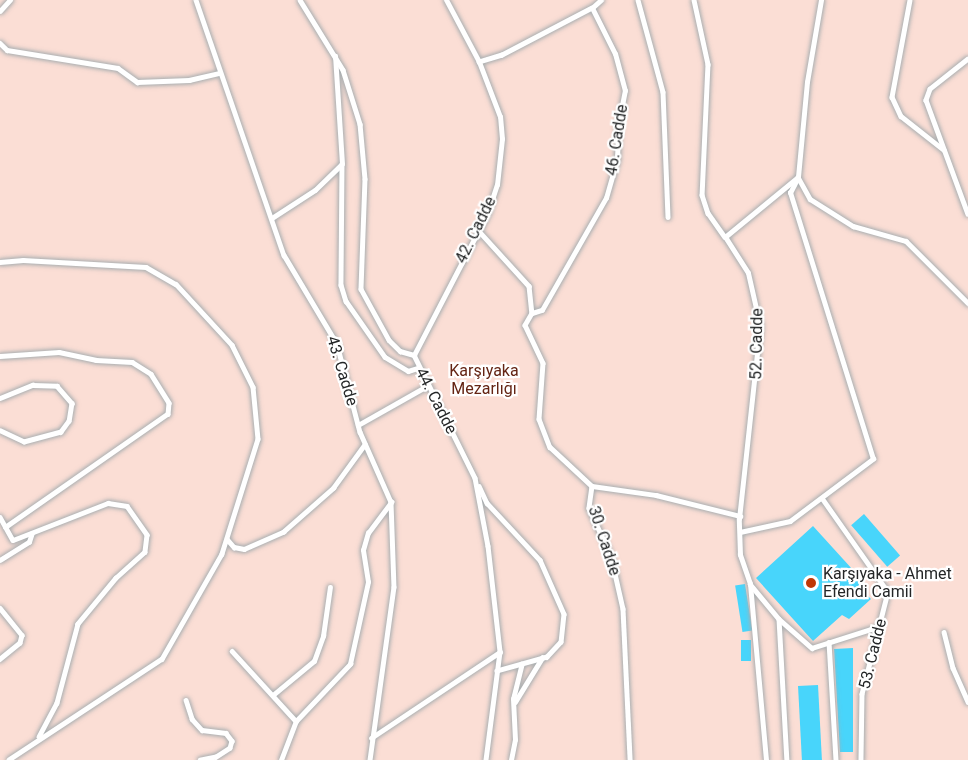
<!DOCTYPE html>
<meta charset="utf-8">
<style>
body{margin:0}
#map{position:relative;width:968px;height:760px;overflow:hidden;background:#f1f7f9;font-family:Roboto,sans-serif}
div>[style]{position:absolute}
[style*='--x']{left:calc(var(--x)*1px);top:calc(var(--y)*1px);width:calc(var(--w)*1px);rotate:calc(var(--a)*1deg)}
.green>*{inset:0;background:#fbded5;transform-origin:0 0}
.building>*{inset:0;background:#48d5fb;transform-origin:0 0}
.roads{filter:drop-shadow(0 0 2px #a9aeb0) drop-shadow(0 0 2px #a9aeb0)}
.service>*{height:4.5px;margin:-2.25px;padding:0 2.25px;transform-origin:2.25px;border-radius:2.25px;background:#fff}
.dots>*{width:16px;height:16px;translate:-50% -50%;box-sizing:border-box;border:3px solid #fff;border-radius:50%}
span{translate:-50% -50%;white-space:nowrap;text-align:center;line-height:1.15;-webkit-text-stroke:4.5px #fff;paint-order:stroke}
.street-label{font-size:16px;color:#242627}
.park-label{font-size:16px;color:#642514}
.poi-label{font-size:16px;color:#242627}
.left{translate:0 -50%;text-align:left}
</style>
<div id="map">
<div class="green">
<div style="left:0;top:0;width:968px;height:760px"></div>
</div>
<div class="building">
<div style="left:864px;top:514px;width:55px;height:17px;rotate:49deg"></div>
<div style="clip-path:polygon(813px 526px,863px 581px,858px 586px,871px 599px,849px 619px,842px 615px,813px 641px,756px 578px)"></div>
<div style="left:745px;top:584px;width:47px;height:10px;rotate:81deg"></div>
<div style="left:741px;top:640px;width:10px;height:21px"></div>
<div style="clip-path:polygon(853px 648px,853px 752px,840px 752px,834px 649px)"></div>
<div style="left:818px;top:685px;width:75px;height:20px;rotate:87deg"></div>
</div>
<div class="roads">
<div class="service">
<div style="--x:196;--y:0;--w:270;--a:71"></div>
<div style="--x:284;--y:255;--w:104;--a:59.2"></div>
<div style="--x:337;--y:344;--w:91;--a:75.4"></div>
<div style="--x:360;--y:432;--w:77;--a:66.1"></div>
<div style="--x:391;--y:502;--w:85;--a:88"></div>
<div style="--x:394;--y:587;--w:175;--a:97.9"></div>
<div style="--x:300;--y:0;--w:82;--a:58.4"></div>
<div style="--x:343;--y:70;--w:57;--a:72.5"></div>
<div style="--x:360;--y:124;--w:55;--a:84.8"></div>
<div style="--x:365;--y:179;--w:110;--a:92.1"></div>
<div style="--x:361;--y:289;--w:58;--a:61.2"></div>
<div style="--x:389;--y:340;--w:16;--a:45"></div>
<div style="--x:400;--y:351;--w:15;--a:16"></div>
<div style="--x:638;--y:0;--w:95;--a:74.8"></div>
<div style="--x:663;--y:92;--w:125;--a:87.7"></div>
<div style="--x:694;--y:0;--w:66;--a:77.7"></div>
<div style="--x:708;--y:64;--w:131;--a:92.6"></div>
<div style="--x:702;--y:195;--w:19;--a:72"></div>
<div style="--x:708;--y:213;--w:29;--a:55"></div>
<div style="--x:910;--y:0;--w:99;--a:100.5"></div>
<div style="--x:892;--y:97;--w:21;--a:65"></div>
<div style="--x:901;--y:116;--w:55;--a:38.3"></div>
<div style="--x:592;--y:8;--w:12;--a:-42"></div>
<div style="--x:0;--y:11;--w:15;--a:-48"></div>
<div style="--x:0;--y:43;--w:10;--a:45"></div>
<div style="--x:7;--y:50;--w:112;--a:9.2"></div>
<div style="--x:118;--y:68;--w:24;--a:36"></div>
<div style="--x:137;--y:82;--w:52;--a:-2.2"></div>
<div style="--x:189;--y:80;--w:31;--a:-13"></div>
<div style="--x:968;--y:59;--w:48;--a:141.7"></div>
<div style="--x:930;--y:89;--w:12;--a:110"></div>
<div style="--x:926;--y:100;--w:121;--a:69.8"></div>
<div style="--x:342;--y:164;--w:121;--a:90.5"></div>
<div style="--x:341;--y:285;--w:17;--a:73"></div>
<div style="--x:346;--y:301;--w:68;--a:55.1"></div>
<div style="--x:385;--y:357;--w:27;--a:31"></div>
<div style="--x:408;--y:371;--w:10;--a:-17"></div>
<div style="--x:798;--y:177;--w:25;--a:61"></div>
<div style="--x:810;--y:199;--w:51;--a:32.1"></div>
<div style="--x:853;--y:226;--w:55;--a:15.8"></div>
<div style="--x:906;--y:241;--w:88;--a:45"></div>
<div style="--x:272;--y:218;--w:51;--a:-33.1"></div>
<div style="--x:315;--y:190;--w:37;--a:-44"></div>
<div style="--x:342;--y:164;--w:108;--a:-93.7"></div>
<div style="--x:478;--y:230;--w:76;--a:47.7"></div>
<div style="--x:529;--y:286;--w:27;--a:84"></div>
<div style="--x:532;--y:313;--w:10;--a:-17"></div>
<div style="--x:542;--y:310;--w:129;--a:-60.3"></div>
<div style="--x:606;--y:198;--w:40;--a:-74"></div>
<div style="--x:617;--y:160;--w:34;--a:-88"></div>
<div style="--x:618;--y:126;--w:36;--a:-79"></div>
<div style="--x:625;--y:91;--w:38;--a:-105"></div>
<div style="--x:615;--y:54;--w:51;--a:-116.6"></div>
<div style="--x:592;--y:8;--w:102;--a:152.4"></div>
<div style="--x:502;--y:55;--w:24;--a:163"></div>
<div style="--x:0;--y:262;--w:23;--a:-5"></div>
<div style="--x:23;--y:260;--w:123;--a:3.3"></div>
<div style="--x:146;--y:267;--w:34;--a:30"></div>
<div style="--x:176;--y:284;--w:83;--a:47.4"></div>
<div style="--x:232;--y:345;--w:47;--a:63.4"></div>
<div style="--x:253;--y:387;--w:52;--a:84.5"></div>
<div style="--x:258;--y:439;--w:121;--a:107.4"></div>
<div style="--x:222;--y:554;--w:121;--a:119.7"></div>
<div style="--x:162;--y:659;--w:183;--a:146.6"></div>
<div style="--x:532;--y:313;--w:14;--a:120"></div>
<div style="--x:525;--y:325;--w:42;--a:64.7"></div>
<div style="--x:543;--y:363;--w:56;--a:94.1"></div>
<div style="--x:539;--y:419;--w:30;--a:69"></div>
<div style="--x:550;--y:447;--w:57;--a:42.9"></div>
<div style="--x:592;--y:486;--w:22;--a:98"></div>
<div style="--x:589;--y:508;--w:53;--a:65.4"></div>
<div style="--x:611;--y:556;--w:54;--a:77.2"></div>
<div style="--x:623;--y:609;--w:151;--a:87.3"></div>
<div style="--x:414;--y:355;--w:137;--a:63.6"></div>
<div style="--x:475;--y:478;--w:69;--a:79.2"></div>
<div style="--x:488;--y:546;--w:107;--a:83.5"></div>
<div style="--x:500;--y:652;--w:109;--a:97.4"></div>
<div style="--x:414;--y:355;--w:161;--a:-62.6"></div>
<div style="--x:488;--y:212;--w:28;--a:-72"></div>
<div style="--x:497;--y:185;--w:46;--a:-83.8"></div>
<div style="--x:502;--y:139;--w:22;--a:-95"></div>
<div style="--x:500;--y:117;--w:59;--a:-110.9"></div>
<div style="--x:479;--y:62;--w:70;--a:-118"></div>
<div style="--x:0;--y:356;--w:59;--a:-3.9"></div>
<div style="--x:59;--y:352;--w:38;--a:12"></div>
<div style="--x:96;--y:360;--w:36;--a:3"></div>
<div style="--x:132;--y:362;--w:22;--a:32"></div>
<div style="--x:151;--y:374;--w:34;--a:58"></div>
<div style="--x:169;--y:403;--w:11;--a:95"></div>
<div style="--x:168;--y:414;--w:198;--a:145.1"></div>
<div style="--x:0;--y:398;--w:35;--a:-22"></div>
<div style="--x:33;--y:385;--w:24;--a:2"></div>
<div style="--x:57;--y:386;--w:23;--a:49"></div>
<div style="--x:72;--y:403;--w:18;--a:99"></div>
<div style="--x:69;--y:421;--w:14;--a:126"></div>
<div style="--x:61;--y:432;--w:38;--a:165"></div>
<div style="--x:24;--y:442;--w:26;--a:-155"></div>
<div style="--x:358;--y:425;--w:79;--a:-29.5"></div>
<div style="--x:479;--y:486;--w:19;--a:65"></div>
<div style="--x:487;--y:503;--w:78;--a:47.1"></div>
<div style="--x:540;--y:560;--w:59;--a:66"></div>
<div style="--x:564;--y:614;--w:28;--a:96"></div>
<div style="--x:561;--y:642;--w:21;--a:133"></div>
<div style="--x:547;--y:657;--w:52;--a:164.4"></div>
<div style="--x:592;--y:486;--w:65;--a:8"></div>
<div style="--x:656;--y:495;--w:87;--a:14"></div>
<div style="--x:822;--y:498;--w:115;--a:54.9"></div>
<div style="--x:888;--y:592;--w:105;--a:104.3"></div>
<div style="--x:862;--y:694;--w:66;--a:90.9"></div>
<div style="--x:0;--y:517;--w:26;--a:61"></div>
<div style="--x:13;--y:540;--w:102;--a:-21.3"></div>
<div style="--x:108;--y:503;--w:19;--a:9"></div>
<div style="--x:127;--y:506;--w:35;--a:55"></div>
<div style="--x:147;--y:535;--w:17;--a:97"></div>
<div style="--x:145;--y:552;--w:39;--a:138"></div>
<div style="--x:116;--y:578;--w:60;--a:129.6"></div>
<div style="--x:78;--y:624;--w:82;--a:104.9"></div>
<div style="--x:57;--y:703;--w:38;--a:118"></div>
<div style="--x:740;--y:532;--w:51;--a:-12.4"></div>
<div style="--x:790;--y:521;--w:104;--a:-36.8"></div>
<div style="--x:873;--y:459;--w:279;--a:-107.3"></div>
<div style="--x:790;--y:193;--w:16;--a:-63"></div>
<div style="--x:227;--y:539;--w:11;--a:49"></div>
<div style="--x:234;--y:547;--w:10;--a:11"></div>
<div style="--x:244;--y:549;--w:43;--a:-23.6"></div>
<div style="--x:283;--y:532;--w:67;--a:-41.3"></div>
<div style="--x:333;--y:488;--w:54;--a:-54"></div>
<div style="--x:0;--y:560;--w:34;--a:-32"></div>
<div style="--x:29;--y:542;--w:9;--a:-72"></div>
<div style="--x:750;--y:584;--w:45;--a:50.4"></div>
<div style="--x:779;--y:619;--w:141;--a:86.8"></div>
<div style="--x:0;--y:608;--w:35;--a:51"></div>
<div style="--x:22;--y:635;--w:8;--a:104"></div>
<div style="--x:20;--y:643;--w:26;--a:141"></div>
<div style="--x:779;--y:619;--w:44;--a:41.3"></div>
<div style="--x:812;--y:648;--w:71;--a:-17.9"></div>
<div style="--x:944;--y:632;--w:37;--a:76"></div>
<div style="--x:953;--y:668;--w:37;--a:66"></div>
<div style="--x:829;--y:642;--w:118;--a:86.6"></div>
<div style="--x:232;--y:651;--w:95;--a:47.6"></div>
<div style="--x:273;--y:695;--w:53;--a:-39.7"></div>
<div style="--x:314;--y:661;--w:27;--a:-70"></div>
<div style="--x:323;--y:636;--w:49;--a:-81.9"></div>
<div style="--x:186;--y:700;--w:20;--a:72"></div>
<div style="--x:192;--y:719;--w:15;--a:48"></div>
<div style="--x:202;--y:730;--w:24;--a:7"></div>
<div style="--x:226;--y:733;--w:10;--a:53"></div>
<div style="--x:232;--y:741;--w:7;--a:106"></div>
<div style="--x:230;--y:748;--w:17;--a:147"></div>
<div style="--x:216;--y:757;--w:16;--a:169"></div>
<div style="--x:515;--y:702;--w:52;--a:-58.5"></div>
<div style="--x:371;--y:738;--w:155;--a:-33.7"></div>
<div style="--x:281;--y:760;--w:42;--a:-69"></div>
<div style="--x:296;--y:721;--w:79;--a:-46.5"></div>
<div style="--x:350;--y:664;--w:84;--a:-77.6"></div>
<div style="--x:368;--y:582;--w:32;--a:-99"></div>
<div style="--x:363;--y:550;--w:18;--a:-74"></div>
<div style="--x:368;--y:533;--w:39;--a:-53"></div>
<div style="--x:511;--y:760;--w:20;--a:-79"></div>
<div style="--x:515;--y:740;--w:41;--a:-92.8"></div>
<div style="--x:513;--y:699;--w:36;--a:-76"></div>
<div style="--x:766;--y:760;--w:177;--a:-95.2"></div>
<div style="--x:750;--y:584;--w:31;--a:-109"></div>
<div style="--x:740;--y:555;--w:36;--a:-92"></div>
<div style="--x:739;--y:519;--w:194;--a:-83.8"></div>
<div style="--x:760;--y:326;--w:54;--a:-102.8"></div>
<div style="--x:748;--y:273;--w:43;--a:-122.6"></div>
<div style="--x:725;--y:237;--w:94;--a:-39.4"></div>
<div style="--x:798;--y:177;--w:95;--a:-84.6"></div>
<div style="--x:807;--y:82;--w:83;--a:-80.3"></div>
</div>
</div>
<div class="dots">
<div style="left:811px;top:583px;background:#c03805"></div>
</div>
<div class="street-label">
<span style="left:617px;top:140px;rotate:-81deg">46. Cadde</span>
<span style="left:476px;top:230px;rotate:-64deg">42. Cadde</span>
<span style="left:757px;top:344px;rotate:-89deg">52. Cadde</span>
<span style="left:342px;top:371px;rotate:73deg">43. Cadde</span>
<span style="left:436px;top:401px;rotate:63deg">44. Cadde</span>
<span style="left:604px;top:541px;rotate:72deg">30. Cadde</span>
<span style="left:873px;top:654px;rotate:-76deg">53. Cadde</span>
</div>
<div class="park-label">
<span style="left:484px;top:380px">Karşıyaka<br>Mezarlığı</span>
</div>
<div class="poi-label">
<span class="left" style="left:823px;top:583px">Karşıyaka - Ahmet<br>Efendi Camii</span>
</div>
</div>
